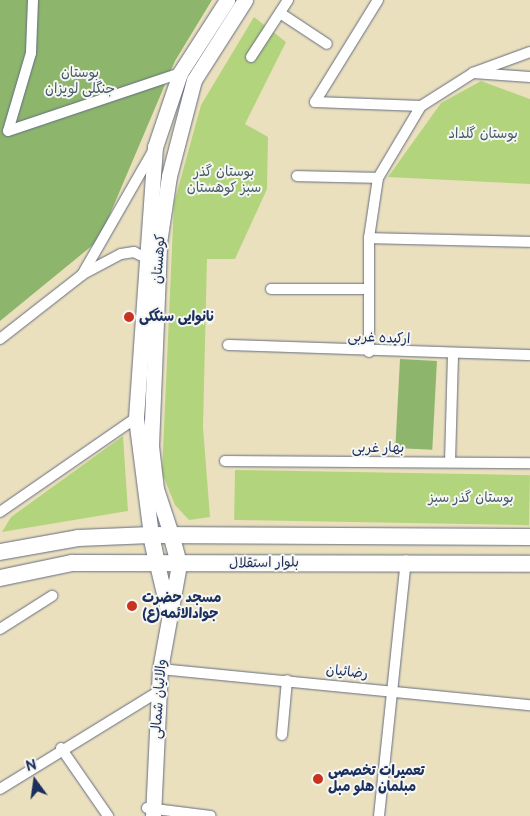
<!DOCTYPE html>
<meta charset="utf-8">
<style>
body{margin:0}
#map{position:relative;width:530px;height:816px;overflow:hidden;background:#ebe0be;font-family:"Balsamiq Sans","Playpen Sans Arabic",sans-serif}
div>[style]{position:absolute}
[style*='--x']{left:calc(var(--x)*1px);top:calc(var(--y)*1px);width:calc(var(--w)*1px);rotate:calc(var(--a)*1deg)}
.green>*{inset:0;background:#b2d47d;transform-origin:0 0}
.forest>*{inset:0;background:#8db66c;transform-origin:0 0}
.roads{filter:drop-shadow(0 0 1px #646d80) drop-shadow(0 0 1px #646d80)}
.minor>*{height:10px;margin:-5px;padding:0 5px;transform-origin:5px;border-radius:5px;background:#fff}
.secondary>*{height:15px;margin:-7.5px;padding:0 7.5px;transform-origin:7.5px;border-radius:7.5px;background:#fff}
.primary>*{height:16px;margin:-8px;padding:0 8px;transform-origin:8px;border-radius:8px;background:#fff}
.dots>*{width:14px;height:14px;translate:-50% -50%;box-sizing:border-box;border:2px solid #f6f6f2;border-radius:50%}
span{translate:-50% -50%;white-space:nowrap;text-align:center;line-height:1.15;-webkit-text-stroke:4px #f6f6f2;paint-order:stroke}
.park-label{font-size:14px;color:#415866}
.street-label{font-size:14px;color:#1b2f5e}
.poi-label{font-size:14px;color:#1b2f5e;font-weight:700}
.left{translate:0 -50%;text-align:left}
.north{position:absolute;left:10px;top:756px;width:50px;height:50px;-webkit-text-stroke:4px #f6f6f2;paint-order:stroke;rotate:346deg;font-size:14px;font-weight:700;line-height:20px;text-align:center;color:#1b2f5e}
.north::after{content:'';display:block;margin:auto;width:18px;height:22px;background:#1b2f5e;clip-path:polygon(50% 0,100% 100%,50% 72%,0 100%)}
</style>
<div id="map">
<div class="green">
<div style="clip-path:polygon(254px 17px,286px 42px,245px 124px,268px 137px,267px 189px,235px 259px,207px 259px,203px 427px,210px 517px,189px 520px,175px 505px,162px 473px,174px 203px,201px 105px)"></div>
<div style="clip-path:polygon(481px 81px,530px 99px,530px 184px,388px 177px,441px 103px)"></div>
<div style="clip-path:polygon(123px 436px,128px 511px,2px 532px,11px 517px)"></div>
<div style="left:235px;top:470px;width:295px;height:50px;rotate:1deg"></div>
</div>
<div class="forest">
<div style="clip-path:polygon(0 0,212px 0,175px 61px,99px 240px,0 321px)"></div>
<div style="left:400px;top:359px;width:37px;height:89px;rotate:3deg"></div>
</div>
<div class="roads">
<div class="minor">
<div style="--x:33;--y:0;--w:53;--a:92.2"></div>
<div style="--x:31;--y:53;--w:81;--a:106.4"></div>
<div style="--x:8;--y:131;--w:182;--a:-18.6"></div>
<div style="--x:378;--y:0;--w:120;--a:121.7"></div>
<div style="--x:315;--y:102;--w:106;--a:2.2"></div>
<div style="--x:280;--y:13;--w:56;--a:33.4"></div>
<div style="--x:530;--y:52;--w:61;--a:159.8"></div>
<div style="--x:473;--y:73;--w:57;--a:4"></div>
<div style="--x:251;--y:57;--w:68;--a:-57"></div>
<div style="--x:297;--y:176;--w:81;--a:1.4"></div>
<div style="--x:369;--y:238;--w:161;--a:1.4"></div>
<div style="--x:83;--y:274;--w:43;--a:-27.8"></div>
<div style="--x:121;--y:254;--w:13;--a:-9"></div>
<div style="--x:134;--y:252;--w:13;--a:27"></div>
<div style="--x:271;--y:289;--w:98;--a:0"></div>
<div style="--x:0;--y:339;--w:104;--a:-38"></div>
<div style="--x:82;--y:275;--w:143;--a:-60.2"></div>
<div style="--x:228;--y:345;--w:302;--a:1.9"></div>
<div style="--x:369;--y:352;--w:114;--a:-90"></div>
<div style="--x:369;--y:238;--w:61;--a:-81.5"></div>
<div style="--x:378;--y:178;--w:84;--a:-59.2"></div>
<div style="--x:421;--y:106;--w:62;--a:-32.4"></div>
<div style="--x:225;--y:461;--w:305;--a:0.4"></div>
<div style="--x:450;--y:462;--w:108;--a:-88.4"></div>
<div style="--x:0;--y:512;--w:165;--a:-34.7"></div>
<div style="--x:0;--y:629;--w:62;--a:-32.4"></div>
<div style="--x:160;--y:669;--w:372;--a:5.6"></div>
<div style="--x:282;--y:735;--w:55;--a:-84.8"></div>
<div style="--x:61;--y:748;--w:83;--a:55.3"></div>
<div style="--x:0;--y:789;--w:187;--a:-31.6"></div>
<div style="--x:147;--y:808;--w:64;--a:7.1"></div>
<div style="--x:379;--y:816;--w:257;--a:-84"></div>
</div>
<div class="secondary">
<div style="--x:171;--y:534;--w:47;--a:-108.4"></div>
<div style="--x:156;--y:489;--w:43;--a:-96.6"></div>
<div style="--x:151;--y:446;--w:203;--a:-87.7"></div>
<div style="--x:159;--y:243;--w:68;--a:-81.5"></div>
<div style="--x:169;--y:176;--w:99;--a:-75.4"></div>
<div style="--x:194;--y:80;--w:95;--a:-57.5"></div>
<div style="--x:151;--y:535;--w:118;--a:-97.3"></div>
<div style="--x:136;--y:418;--w:272;--a:-86"></div>
<div style="--x:155;--y:147;--w:78;--a:-71.3"></div>
<div style="--x:180;--y:73;--w:87;--a:-57.2"></div>
<div style="--x:157;--y:564;--w:47;--a:76.6"></div>
<div style="--x:153;--y:816;--w:147;--a:-87.3"></div>
<div style="--x:160;--y:669;--w:107;--a:-79.7"></div>
</div>
<div class="primary">
<div style="--x:171;--y:534;--w:31;--a:75"></div>
<div style="--x:151;--y:535;--w:30;--a:78"></div>
<div style="--x:0;--y:552;--w:79;--a:-10.2"></div>
<div style="--x:78;--y:538;--w:73;--a:-2.4"></div>
<div style="--x:151;--y:535;--w:379;--a:0.3"></div>
<div style="--x:0;--y:578;--w:74;--a:-11.8"></div>
<div style="--x:72;--y:563;--w:458;--a:0.1"></div>
</div>
</div>
<div class="dots">
<div style="left:129px;top:317px;background:#c8321e"></div>
<div style="left:132px;top:606px;background:#c8321e"></div>
<div style="left:318px;top:779px;background:#c8321e"></div>
</div>
<div class="park-label">
<span style="left:80px;top:81px">بوستان<br>جنگلی لویزان</span>
<span style="left:483px;top:134px">بوستان گلداد</span>
<span style="left:224px;top:180px">بوستان گذر<br>سبز کوهستان</span>
<span style="left:471px;top:498px">بوستان گذر سبز</span>
</div>
<div class="street-label">
<span style="left:159px;top:259px;rotate:-86deg">کوهستان</span>
<span style="left:379px;top:338px;rotate:2deg">ارکیده غربی</span>
<span style="left:378px;top:448px">بهار غربی</span>
<span style="left:264px;top:563px;rotate:-1deg">بلوار استقلال</span>
<span style="left:347px;top:672px;rotate:6deg">رضائیان</span>
<span style="left:159px;top:699px;rotate:-86deg">والائیان شمالی</span>
</div>
<div class="poi-label">
<span class="left" style="left:139px;top:317px">نانوایی سنگکی</span>
<span class="left" style="left:142px;top:606px">مسجد حضرت<br>جوادالائمه(ع)</span>
<span class="left" style="left:328px;top:779px">تعمیرات تخصصی<br>مبلمان هلو مبل</span>
</div>
<div class="north">N</div>
</div>
